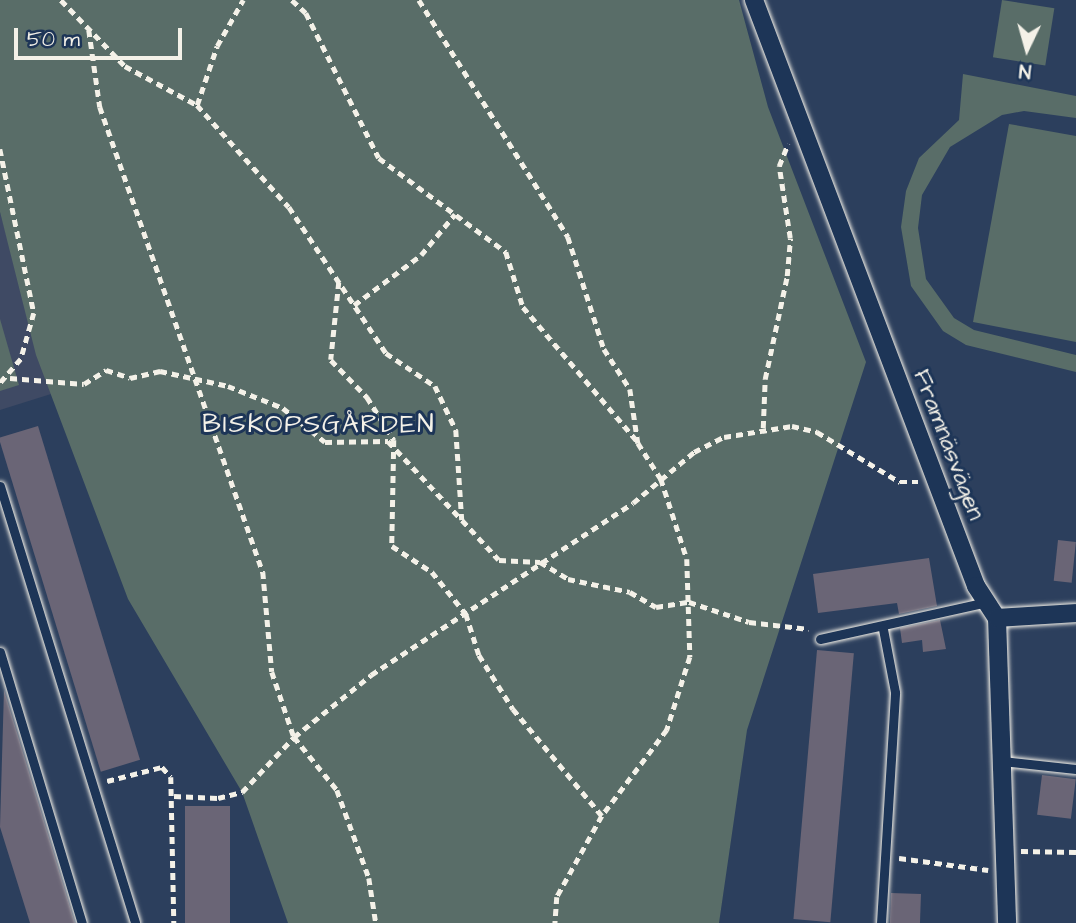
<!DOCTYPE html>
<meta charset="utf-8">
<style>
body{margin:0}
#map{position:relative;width:1076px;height:923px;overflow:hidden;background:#2c3f5d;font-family:"Architects Daughter",sans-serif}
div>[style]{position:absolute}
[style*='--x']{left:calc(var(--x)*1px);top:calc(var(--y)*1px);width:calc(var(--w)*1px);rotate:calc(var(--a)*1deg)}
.built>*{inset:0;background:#3f4a64}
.green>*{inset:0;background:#596d68;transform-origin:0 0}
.building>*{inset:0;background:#6a6576;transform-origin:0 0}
.path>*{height:4.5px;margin-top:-2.25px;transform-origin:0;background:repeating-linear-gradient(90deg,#f4f1e8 0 7px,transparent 0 12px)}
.roads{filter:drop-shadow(0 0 2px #f4f1e8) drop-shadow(0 0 2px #f4f1e8)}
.lane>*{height:9px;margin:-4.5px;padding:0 4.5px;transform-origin:4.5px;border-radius:4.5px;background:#1d3557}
.street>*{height:18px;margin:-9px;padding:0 9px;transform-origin:9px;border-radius:9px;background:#1d3557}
span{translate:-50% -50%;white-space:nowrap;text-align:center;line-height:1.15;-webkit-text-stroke:6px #1d3557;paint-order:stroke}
.street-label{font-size:24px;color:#f4f1e8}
.neighbourhood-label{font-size:26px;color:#f4f1e8;letter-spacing:2px}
.north{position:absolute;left:992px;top:14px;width:70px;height:70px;-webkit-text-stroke:5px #1d3557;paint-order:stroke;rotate:185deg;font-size:19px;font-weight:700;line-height:28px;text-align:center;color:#f4f1e8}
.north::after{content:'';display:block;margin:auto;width:24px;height:32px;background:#f4f1e8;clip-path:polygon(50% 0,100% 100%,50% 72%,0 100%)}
.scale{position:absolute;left:14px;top:28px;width:168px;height:32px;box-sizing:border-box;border:4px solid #f4f1e8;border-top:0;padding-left:9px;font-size:21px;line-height:24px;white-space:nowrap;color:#f4f1e8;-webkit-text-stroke:5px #1d3557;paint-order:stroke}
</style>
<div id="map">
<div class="built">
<div style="clip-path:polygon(0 212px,51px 394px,0 410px)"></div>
</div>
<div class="green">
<div style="clip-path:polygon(0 0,739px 0,768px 107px,866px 362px,747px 730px,719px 923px,288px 923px,242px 792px,128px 599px,36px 355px,0 212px)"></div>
<div style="left:1002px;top:0;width:53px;height:58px;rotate:9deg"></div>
<div style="clip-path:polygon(963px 74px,1076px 96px,1076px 118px,1024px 111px,1002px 115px,950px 147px,922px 195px,918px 228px,926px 279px,954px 318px,974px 330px,1076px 355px,1076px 372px,966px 345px,943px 331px,911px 286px,901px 227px,906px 191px,919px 158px,959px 120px)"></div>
<div style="clip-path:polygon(1009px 124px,1076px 136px,1076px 342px,973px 322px)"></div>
<div style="clip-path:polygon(0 319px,19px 385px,0 391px)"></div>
</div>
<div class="building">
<div style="left:38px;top:426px;width:349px;height:41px;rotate:73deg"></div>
<div style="left:1058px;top:540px;width:18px;height:41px;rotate:6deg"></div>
<div style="clip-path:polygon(929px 558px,937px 606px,899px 614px,897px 603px,818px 613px,813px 574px)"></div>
<div style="clip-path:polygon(940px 620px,946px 649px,923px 652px,922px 640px,902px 643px,900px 628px)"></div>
<div style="left:817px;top:650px;width:37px;height:270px;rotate:5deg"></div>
<div style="clip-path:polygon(4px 690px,75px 923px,30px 923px,0 827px)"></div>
<div style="left:1042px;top:775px;width:34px;height:40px;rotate:7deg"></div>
<div style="left:230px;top:806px;width:117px;height:45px;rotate:90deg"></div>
<div style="left:891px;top:893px;width:30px;height:30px;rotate:2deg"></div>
</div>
<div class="path">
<div style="--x:61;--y:0;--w:92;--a:45.9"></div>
<div style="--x:125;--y:66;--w:82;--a:28.4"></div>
<div style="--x:197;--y:105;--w:137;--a:48"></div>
<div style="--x:289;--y:207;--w:175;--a:56.4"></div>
<div style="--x:386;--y:353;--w:59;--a:34"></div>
<div style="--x:435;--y:386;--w:49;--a:64.5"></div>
<div style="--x:456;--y:430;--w:90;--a:86.2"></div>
<div style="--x:462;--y:520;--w:54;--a:47.2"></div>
<div style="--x:499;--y:560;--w:41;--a:2.8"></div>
<div style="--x:540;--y:562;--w:33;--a:31"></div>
<div style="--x:568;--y:579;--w:63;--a:11.8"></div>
<div style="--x:630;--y:592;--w:30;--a:30"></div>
<div style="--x:656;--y:607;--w:33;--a:-9"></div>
<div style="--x:689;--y:602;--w:63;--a:18.4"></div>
<div style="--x:749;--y:622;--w:60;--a:6.7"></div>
<div style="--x:292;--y:0;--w:19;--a:43"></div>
<div style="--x:306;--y:13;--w:162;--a:63.3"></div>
<div style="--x:379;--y:158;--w:158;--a:36.5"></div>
<div style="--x:506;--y:252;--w:58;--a:72.8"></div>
<div style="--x:523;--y:307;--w:177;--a:49.6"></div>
<div style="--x:419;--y:0;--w:280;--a:57.8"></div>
<div style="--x:568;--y:237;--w:118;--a:72.2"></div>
<div style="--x:604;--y:349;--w:48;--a:57"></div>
<div style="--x:630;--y:389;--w:55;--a:81.6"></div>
<div style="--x:638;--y:443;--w:43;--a:57.4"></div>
<div style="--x:661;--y:479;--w:84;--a:72"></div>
<div style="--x:687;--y:559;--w:98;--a:88.2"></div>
<div style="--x:690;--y:657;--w:77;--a:107.5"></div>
<div style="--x:667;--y:730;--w:108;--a:127.1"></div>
<div style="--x:602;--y:816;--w:93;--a:119.1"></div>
<div style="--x:557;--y:897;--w:26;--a:94"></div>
<div style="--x:89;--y:30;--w:78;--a:81.9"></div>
<div style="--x:100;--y:107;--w:493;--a:70.7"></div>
<div style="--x:263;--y:572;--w:100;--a:84.9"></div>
<div style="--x:272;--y:672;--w:69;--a:71.3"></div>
<div style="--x:294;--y:737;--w:68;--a:50.9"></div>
<div style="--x:337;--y:790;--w:94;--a:70"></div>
<div style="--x:369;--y:878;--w:46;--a:81.2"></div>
<div style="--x:197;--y:105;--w:62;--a:-71.3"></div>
<div style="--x:217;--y:46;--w:53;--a:-60.5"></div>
<div style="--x:0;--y:149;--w:167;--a:78.3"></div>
<div style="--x:34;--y:313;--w:48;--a:105.8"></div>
<div style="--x:21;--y:359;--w:32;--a:131"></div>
<div style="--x:339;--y:282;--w:78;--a:95.9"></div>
<div style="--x:331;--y:360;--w:52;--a:45.8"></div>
<div style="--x:367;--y:397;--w:51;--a:57.9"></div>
<div style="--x:394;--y:440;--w:106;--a:91.1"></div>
<div style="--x:392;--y:546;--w:48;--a:33"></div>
<div style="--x:432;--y:572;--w:54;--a:51"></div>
<div style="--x:466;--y:614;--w:43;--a:72.4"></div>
<div style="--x:479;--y:655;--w:64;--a:57.8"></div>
<div style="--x:513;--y:709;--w:139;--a:50.2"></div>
<div style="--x:354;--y:305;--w:84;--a:-36.7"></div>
<div style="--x:421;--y:255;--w:53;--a:-50.3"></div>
<div style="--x:10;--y:378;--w:74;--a:4.6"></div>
<div style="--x:84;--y:384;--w:26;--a:-32"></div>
<div style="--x:106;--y:370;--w:25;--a:18"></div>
<div style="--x:130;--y:378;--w:31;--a:-13"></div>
<div style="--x:160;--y:371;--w:70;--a:12.4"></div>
<div style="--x:228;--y:386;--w:59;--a:21.8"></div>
<div style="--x:283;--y:408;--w:54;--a:39"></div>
<div style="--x:325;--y:442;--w:63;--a:-0.9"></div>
<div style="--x:388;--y:441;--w:107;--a:46.9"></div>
<div style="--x:763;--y:428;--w:49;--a:-87.7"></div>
<div style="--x:765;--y:379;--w:105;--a:-77.9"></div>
<div style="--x:787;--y:276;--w:38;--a:-85"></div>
<div style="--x:790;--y:238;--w:73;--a:-98.7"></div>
<div style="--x:779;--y:166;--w:24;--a:-68"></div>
<div style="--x:107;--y:781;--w:57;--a:-14.3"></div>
<div style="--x:162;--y:767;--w:13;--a:48"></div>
<div style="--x:171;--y:777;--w:146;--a:88.8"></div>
<div style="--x:174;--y:796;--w:44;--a:2.6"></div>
<div style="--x:218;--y:798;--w:25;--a:-14"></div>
<div style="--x:242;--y:792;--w:76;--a:-46.6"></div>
<div style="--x:294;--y:737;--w:99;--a:-38.8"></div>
<div style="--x:371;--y:675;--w:313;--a:-33.3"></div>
<div style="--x:633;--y:503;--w:80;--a:-39.9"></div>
<div style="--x:694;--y:452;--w:34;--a:-27"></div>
<div style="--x:724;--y:437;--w:69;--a:-9.2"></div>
<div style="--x:792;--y:426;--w:26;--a:13"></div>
<div style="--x:817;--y:432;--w:97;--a:31.1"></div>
<div style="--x:900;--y:482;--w:18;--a:0"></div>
<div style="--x:1021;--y:851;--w:55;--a:1"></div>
<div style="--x:899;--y:858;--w:90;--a:7.7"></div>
</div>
<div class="roads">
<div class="lane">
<div style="--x:0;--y:486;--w:457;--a:72.8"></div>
<div style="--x:820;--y:639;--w:171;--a:-12.5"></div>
<div style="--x:0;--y:652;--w:283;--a:73.2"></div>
<div style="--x:1002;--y:761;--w:74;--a:6.2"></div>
<div style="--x:881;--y:923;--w:231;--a:-86.5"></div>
<div style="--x:895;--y:692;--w:64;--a:-100.8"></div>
</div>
<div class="street">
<div style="--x:754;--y:0;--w:627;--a:69.25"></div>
<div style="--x:976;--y:586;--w:38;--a:57"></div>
<div style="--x:997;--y:618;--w:305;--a:88.1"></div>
<div style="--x:997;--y:618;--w:79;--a:-3.6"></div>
</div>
</div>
<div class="street-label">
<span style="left:948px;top:445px;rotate:69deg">Framnäsvägen</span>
</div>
<div class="neighbourhood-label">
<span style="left:319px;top:425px">BISKOPSGÅRDEN</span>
</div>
<div class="north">N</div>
<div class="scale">50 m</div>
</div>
